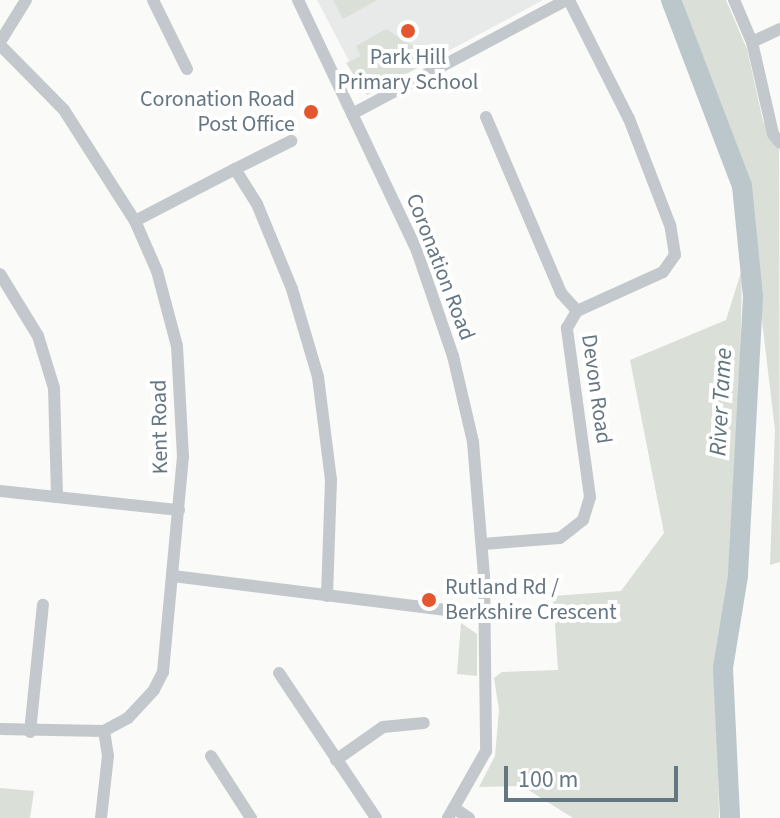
<!DOCTYPE html>
<style>
body{margin:0}
#map{position:relative;width:780px;height:818px;overflow:hidden;background:#fafaf8;font-family:"Source Sans 3",sans-serif}
div>[style]{position:absolute}
[style*='--x']{left:calc(var(--x)*1px);top:calc(var(--y)*1px);width:calc(var(--w)*1px);rotate:calc(var(--a)*1deg)}
.built>*{inset:0;background:#e8e9e9}
.green>*{inset:0;background:#dadfd7}
.river>*{height:20px;margin:-10px;padding:0 10px;transform-origin:10px;border-radius:10px;background:#bbc7cb}
.minor>*{height:12px;margin:-6px;padding:0 6px;transform-origin:6px;border-radius:6px;background:#c3c8cc}
.dots>*{width:22px;height:22px;translate:-50% -50%;box-sizing:border-box;border:4px solid #fff;border-radius:50%}
span{translate:-50% -50%;white-space:nowrap;text-align:center;line-height:1.15;-webkit-text-stroke:8px #fff;paint-order:stroke}
.poi-label{font-size:22px;color:#657683}
.right{translate:-100% -50%;text-align:right}
.left{translate:0 -50%;text-align:left}
.street-label{font-size:22px;color:#657683}
.water-label{font-size:24px;color:#60757c;font-style:italic}
.scale{position:absolute;left:504px;top:766px;width:174px;height:36px;box-sizing:border-box;border:4px solid #657683;border-top:0;padding-left:10px;font-size:24px;line-height:28px;white-space:nowrap;color:#657683;-webkit-text-stroke:6px #fff;paint-order:stroke}
</style>
<div id="map">
<div class="built">
<div style="clip-path:polygon(317px 0,543px 0,367px 95px)"></div>
</div>
<div class="green">
<div style="clip-path:polygon(333px 0,377px 0,343px 19px)"></div>
<div style="clip-path:polygon(677px 0,726px 0,747px 49px,763px 121px,779px 149px,780px 562px,770px 565px,775px 430px,749px 211px,722px 114px)"></div>
<div style="clip-path:polygon(386px 29px,434px 59px,367px 95px,346px 63px,361px 56px,356px 46px)"></div>
<div style="clip-path:polygon(742px 269px,738px 489px,717px 681px,719px 818px,573px 818px,522px 786px,479px 787px,495px 756px,499px 710px,494px 678px,502px 672px,558px 670px,553px 596px,621px 591px,664px 533px,630px 360px,726px 320px)"></div>
<div style="clip-path:polygon(461px 623px,477px 634px,477px 676px,457px 674px)"></div>
<div style="clip-path:polygon(0 788px,34px 791px,30px 818px,0 818px)"></div>
</div>
<div class="river">
<div style="--x:671;--y:0;--w:199;--a:69.1"></div>
<div style="--x:742;--y:186;--w:112;--a:84.3"></div>
<div style="--x:753;--y:297;--w:279;--a:93.1"></div>
<div style="--x:738;--y:576;--w:93;--a:99.3"></div>
<div style="--x:723;--y:668;--w:150;--a:87.3"></div>
</div>
<div class="minor">
<div style="--x:153;--y:0;--w:77;--a:63.8"></div>
<div style="--x:298;--y:0;--w:278;--a:64.6"></div>
<div style="--x:417;--y:251;--w:111;--a:71.1"></div>
<div style="--x:453;--y:356;--w:88;--a:76.9"></div>
<div style="--x:473;--y:442;--w:133;--a:85.3"></div>
<div style="--x:484;--y:575;--w:176;--a:89.3"></div>
<div style="--x:486;--y:751;--w:77;--a:119.6"></div>
<div style="--x:734;--y:0;--w:46;--a:66.8"></div>
<div style="--x:752;--y:42;--w:94;--a:77.1"></div>
<div style="--x:773;--y:134;--w:11;--a:52"></div>
<div style="--x:0;--y:42;--w:49;--a:-58.2"></div>
<div style="--x:752;--y:42;--w:31;--a:-25"></div>
<div style="--x:0;--y:45;--w:91;--a:45.4"></div>
<div style="--x:64;--y:110;--w:132;--a:57.4"></div>
<div style="--x:135;--y:221;--w:55;--a:66.3"></div>
<div style="--x:157;--y:271;--w:78;--a:75.1"></div>
<div style="--x:177;--y:346;--w:110;--a:86.9"></div>
<div style="--x:183;--y:456;--w:217;--a:95.3"></div>
<div style="--x:163;--y:672;--w:20;--a:117"></div>
<div style="--x:154;--y:690;--w:38;--a:133"></div>
<div style="--x:128;--y:718;--w:27;--a:152"></div>
<div style="--x:104;--y:731;--w:104;--a:-178.9"></div>
<div style="--x:352;--y:114;--w:242;--a:-28"></div>
<div style="--x:486;--y:117;--w:191;--a:66.9"></div>
<div style="--x:561;--y:293;--w:24;--a:48"></div>
<div style="--x:235;--y:169;--w:63;--a:-26.6"></div>
<div style="--x:135;--y:221;--w:113;--a:-27.5"></div>
<div style="--x:235;--y:169;--w:41;--a:57.8"></div>
<div style="--x:257;--y:204;--w:92;--a:67.6"></div>
<div style="--x:292;--y:289;--w:92;--a:73.5"></div>
<div style="--x:318;--y:377;--w:104;--a:82.8"></div>
<div style="--x:331;--y:480;--w:116;--a:92"></div>
<div style="--x:0;--y:274;--w:73;--a:58.5"></div>
<div style="--x:38;--y:336;--w:54;--a:72.9"></div>
<div style="--x:54;--y:388;--w:109;--a:88.4"></div>
<div style="--x:0;--y:491;--w:180;--a:6.1"></div>
<div style="--x:483;--y:544;--w:77;--a:-4.5"></div>
<div style="--x:560;--y:538;--w:29;--a:-38"></div>
<div style="--x:583;--y:520;--w:24;--a:-73"></div>
<div style="--x:590;--y:497;--w:171;--a:-97.8"></div>
<div style="--x:567;--y:328;--w:20;--a:-60"></div>
<div style="--x:577;--y:311;--w:94;--a:-24.4"></div>
<div style="--x:663;--y:272;--w:21;--a:-55"></div>
<div style="--x:675;--y:255;--w:30;--a:-99"></div>
<div style="--x:670;--y:225;--w:114;--a:-111.1"></div>
<div style="--x:629;--y:119;--w:133;--a:-116.8"></div>
<div style="--x:173;--y:576;--w:314;--a:7.1"></div>
<div style="--x:279;--y:673;--w:174;--a:56.2"></div>
<div style="--x:30;--y:732;--w:128;--a:-84.2"></div>
<div style="--x:211;--y:756;--w:74;--a:57.2"></div>
<div style="--x:336;--y:760;--w:57;--a:-35.1"></div>
<div style="--x:383;--y:727;--w:41;--a:-5.6"></div>
<div style="--x:454;--y:808;--w:18;--a:34"></div>
<div style="--x:101;--y:818;--w:62;--a:-83.6"></div>
<div style="--x:108;--y:756;--w:25;--a:-99"></div>
</div>
<div class="dots">
<div style="left:408px;top:31px;background:#e4572e"></div>
<div style="left:311px;top:112px;background:#e4572e"></div>
<div style="left:429px;top:600px;background:#e4572e"></div>
</div>
<div class="poi-label">
<span style="left:408px;top:70px">Park Hill<br>Primary School</span>
<span class="right" style="left:295px;top:112px">Coronation Road<br>Post Office</span>
<span class="left" style="left:445px;top:600px">Rutland Rd /<br>Berkshire Crescent</span>
</div>
<div class="street-label">
<span style="left:440px;top:267px;rotate:69deg">Coronation Road</span>
<span style="left:596px;top:389px;rotate:82deg">Devon Road</span>
<span style="left:160px;top:427px;rotate:-91deg">Kent Road</span>
</div>
<div class="water-label">
<span style="left:721px;top:402px;rotate:-87deg">River Tame</span>
</div>
<div class="scale">100 m</div>
</div>
